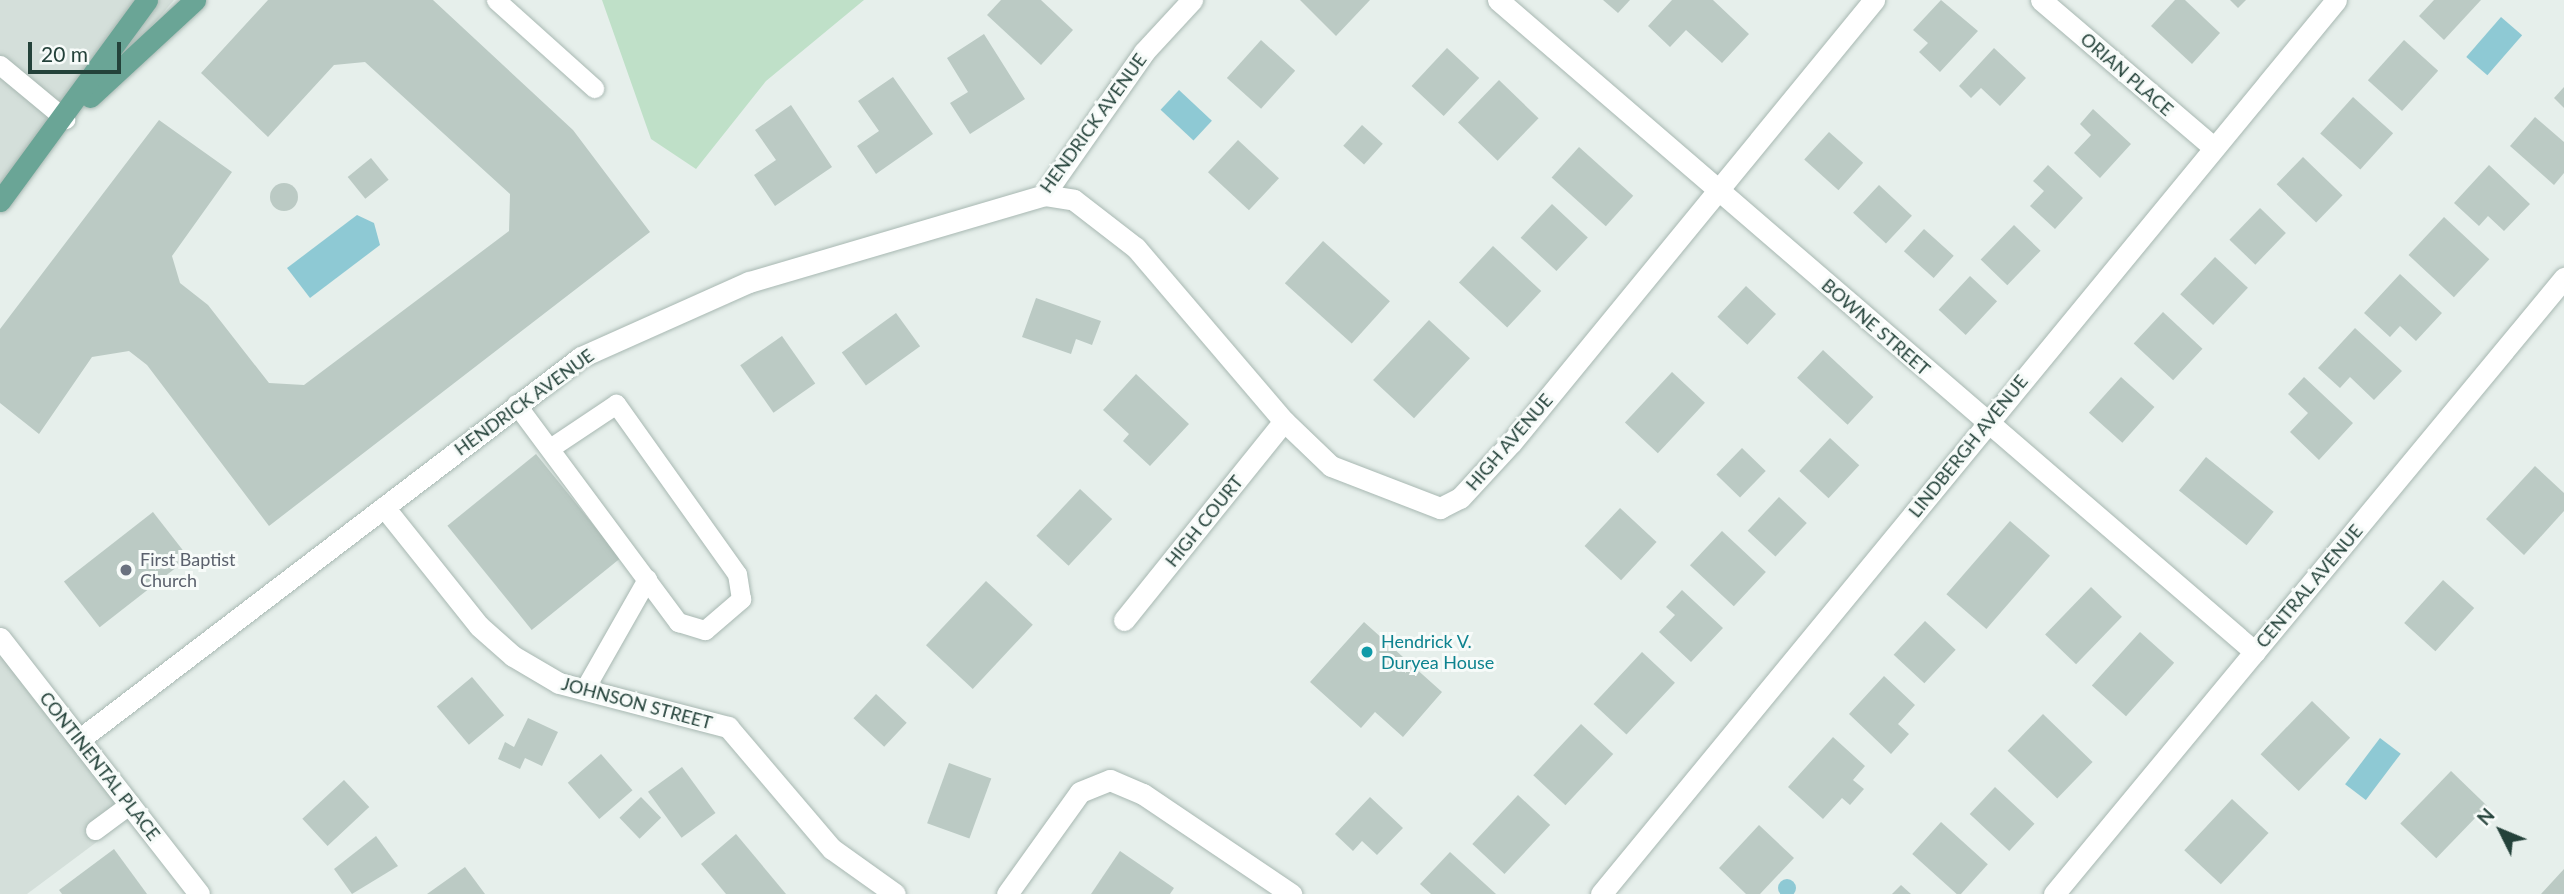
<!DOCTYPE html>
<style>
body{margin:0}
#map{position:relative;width:2564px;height:894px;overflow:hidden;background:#e6efeb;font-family:Lato,sans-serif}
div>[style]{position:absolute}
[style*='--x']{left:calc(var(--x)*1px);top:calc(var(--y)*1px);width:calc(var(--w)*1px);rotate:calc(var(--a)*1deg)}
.built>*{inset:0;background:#d4dfda}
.green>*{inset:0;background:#bfe0c8}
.water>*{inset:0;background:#8ec9d4;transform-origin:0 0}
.round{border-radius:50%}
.building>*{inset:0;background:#bbcac4;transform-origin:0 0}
.roads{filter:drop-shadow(0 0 2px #a8b8b2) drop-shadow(0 0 2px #a8b8b2)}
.service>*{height:19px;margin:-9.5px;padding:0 9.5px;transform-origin:9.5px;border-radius:9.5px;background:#fff}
.minor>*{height:21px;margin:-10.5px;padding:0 10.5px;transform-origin:10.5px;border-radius:10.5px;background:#fff}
.primary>*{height:21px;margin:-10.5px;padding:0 10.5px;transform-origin:10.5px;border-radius:10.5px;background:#6aa596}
.dots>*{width:19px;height:19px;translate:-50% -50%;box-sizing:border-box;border:4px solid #f7fbf9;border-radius:50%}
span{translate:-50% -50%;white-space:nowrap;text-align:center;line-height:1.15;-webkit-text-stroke:6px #f7fbf9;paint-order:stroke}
.street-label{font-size:18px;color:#24423a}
.worship-label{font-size:18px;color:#5b616d}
.left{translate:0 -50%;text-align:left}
.culture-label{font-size:18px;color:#0d838f}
.north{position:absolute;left:2466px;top:796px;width:70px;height:70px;-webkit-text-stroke:5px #f7fbf9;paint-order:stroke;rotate:313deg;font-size:19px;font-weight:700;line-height:28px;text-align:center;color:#24423a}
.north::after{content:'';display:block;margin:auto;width:24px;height:32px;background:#24423a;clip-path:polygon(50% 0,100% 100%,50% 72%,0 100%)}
.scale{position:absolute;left:28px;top:42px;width:93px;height:32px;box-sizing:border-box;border:4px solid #24423a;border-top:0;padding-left:9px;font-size:21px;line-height:24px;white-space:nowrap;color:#24423a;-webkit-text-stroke:5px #f7fbf9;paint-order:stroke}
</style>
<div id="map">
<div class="built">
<div style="clip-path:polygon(0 0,174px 0,0 204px)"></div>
<div style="clip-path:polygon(0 638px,137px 812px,27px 894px,0 894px)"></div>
</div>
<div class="green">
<div style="clip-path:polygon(602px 0,864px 0,766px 81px,696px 169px,651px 139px)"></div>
</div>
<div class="water">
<div style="left:2501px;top:17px;width:28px;height:53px;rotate:41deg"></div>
<div style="left:1179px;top:90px;width:45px;height:27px;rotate:43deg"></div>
<div style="clip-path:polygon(357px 215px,374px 223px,380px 245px,310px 298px,287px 268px)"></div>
<div style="left:2380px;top:738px;width:26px;height:58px;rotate:37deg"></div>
<div class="round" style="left:1778px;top:879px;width:18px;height:18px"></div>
</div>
<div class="building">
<div style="clip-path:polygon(268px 0,433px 0,573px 130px,650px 232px,269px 526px,147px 365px,129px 351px,92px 357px,39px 434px,0 403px,0 329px,159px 120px,232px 172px,172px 256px,180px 283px,208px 305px,269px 383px,304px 385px,509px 231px,510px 194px,365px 62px,334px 65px,268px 137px,201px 73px)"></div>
<div style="clip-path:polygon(1001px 0,1041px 0,1073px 30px,1041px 65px,987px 15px)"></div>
<div style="clip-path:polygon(1300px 0,1370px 0,1336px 36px)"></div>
<div style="clip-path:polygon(1603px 0,1630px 0,1618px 13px)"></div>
<div style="clip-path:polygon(1672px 0,1713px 0,1749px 34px,1722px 63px,1686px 30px,1670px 47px,1648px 26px)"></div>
<div style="clip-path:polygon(1941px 0,1978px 31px,1940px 72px,1919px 52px,1928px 43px,1913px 30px)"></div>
<div style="clip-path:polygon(2175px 0,2185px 0,2220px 33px,2192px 64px,2151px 26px)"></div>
<div style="clip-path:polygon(2230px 0,2246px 0,2238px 8px)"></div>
<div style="clip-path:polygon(2434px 0,2481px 0,2444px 40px,2419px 16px)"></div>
<div style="clip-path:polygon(984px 34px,1025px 99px,970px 134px,950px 103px,968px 92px,947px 58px)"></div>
<div style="left:1261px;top:40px;width:46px;height:51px;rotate:42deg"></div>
<div style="left:2404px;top:40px;width:46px;height:54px;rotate:42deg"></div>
<div style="left:1447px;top:48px;width:44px;height:52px;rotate:43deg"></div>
<div style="clip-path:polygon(1994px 48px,2026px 78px,2000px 106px,1981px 88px,1971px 98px,1959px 86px)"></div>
<div style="clip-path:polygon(893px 77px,933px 134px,876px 174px,857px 146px,879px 131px,858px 101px)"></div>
<div style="left:1499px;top:80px;width:55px;height:59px;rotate:44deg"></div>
<div style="clip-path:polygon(2564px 87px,2564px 108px,2554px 98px)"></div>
<div style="left:2353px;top:97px;width:54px;height:49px;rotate:42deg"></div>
<div style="clip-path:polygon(791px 105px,832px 167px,775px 206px,754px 175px,776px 160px,755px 130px)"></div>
<div style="clip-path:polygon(2093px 109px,2131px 144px,2100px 178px,2074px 153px,2091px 135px,2080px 124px)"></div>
<div style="clip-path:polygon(2535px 117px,2564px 142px,2564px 173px,2554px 185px,2510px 146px)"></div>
<div style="left:1362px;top:125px;width:28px;height:28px;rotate:42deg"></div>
<div style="left:1829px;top:132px;width:46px;height:37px;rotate:42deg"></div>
<div style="left:1238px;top:140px;width:56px;height:44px;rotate:43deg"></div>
<div style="left:1579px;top:147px;width:73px;height:41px;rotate:42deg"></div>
<div style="left:2303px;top:157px;width:55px;height:38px;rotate:44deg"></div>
<div style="left:371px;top:158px;width:28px;height:30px;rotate:51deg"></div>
<div style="clip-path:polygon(2048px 165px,2083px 198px,2055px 229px,2030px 206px,2044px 191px,2033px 181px)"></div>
<div style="clip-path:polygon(2489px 165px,2530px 204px,2504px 231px,2488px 216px,2479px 226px,2454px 203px)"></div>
<div class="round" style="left:270px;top:183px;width:28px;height:28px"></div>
<div style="left:1879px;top:185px;width:45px;height:38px;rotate:43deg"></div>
<div style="left:1552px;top:204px;width:49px;height:46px;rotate:43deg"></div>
<div style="left:2260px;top:208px;width:36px;height:44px;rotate:44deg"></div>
<div style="left:2444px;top:217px;width:62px;height:52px;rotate:43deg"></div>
<div style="left:2014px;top:225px;width:37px;height:48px;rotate:44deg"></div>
<div style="left:1924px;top:229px;width:40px;height:30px;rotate:42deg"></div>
<div style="left:1323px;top:241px;width:90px;height:57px;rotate:42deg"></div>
<div style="left:1493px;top:246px;width:66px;height:50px;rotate:43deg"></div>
<div style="left:2215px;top:257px;width:45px;height:51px;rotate:43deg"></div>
<div style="clip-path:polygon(2400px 274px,2442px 313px,2416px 341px,2400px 326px,2390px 337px,2364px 313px)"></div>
<div style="left:1970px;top:276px;width:37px;height:46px;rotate:43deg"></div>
<div style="left:1746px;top:286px;width:41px;height:42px;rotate:43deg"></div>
<div style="clip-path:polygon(1036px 298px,1101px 321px,1092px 345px,1076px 339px,1071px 354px,1022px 337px)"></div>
<div style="left:2163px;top:312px;width:54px;height:43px;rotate:43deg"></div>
<div style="left:896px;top:313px;width:41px;height:67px;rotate:54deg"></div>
<div style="left:1429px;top:320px;width:56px;height:82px;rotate:43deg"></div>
<div style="clip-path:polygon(2355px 328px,2402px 371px,2374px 400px,2350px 377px,2340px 388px,2318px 368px)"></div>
<div style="left:782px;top:336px;width:58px;height:51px;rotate:55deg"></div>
<div style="left:1823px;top:350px;width:69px;height:38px;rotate:43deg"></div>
<div style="left:1672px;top:372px;width:45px;height:69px;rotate:43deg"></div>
<div style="clip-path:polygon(1136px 374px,1189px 424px,1150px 466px,1123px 441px,1129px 434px,1103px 410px)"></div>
<div style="left:2121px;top:377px;width:45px;height:48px;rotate:42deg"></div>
<div style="clip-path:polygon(2304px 377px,2353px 423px,2319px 460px,2290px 432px,2308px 413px,2288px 394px)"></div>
<div style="left:1830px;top:438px;width:40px;height:45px;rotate:43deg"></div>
<div style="left:1742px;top:448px;width:33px;height:37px;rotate:44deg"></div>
<div style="left:536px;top:454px;width:134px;height:114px;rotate:51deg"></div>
<div style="left:2206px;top:457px;width:87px;height:43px;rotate:39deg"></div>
<div style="clip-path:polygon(2535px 466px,2564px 493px,2564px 511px,2524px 555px,2486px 519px)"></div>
<div style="left:1080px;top:489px;width:44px;height:64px;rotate:43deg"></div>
<div style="left:1779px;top:497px;width:38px;height:46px;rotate:43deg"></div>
<div style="left:1620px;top:508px;width:50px;height:52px;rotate:43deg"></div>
<div style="left:153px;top:512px;width:58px;height:113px;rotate:52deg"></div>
<div style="left:2010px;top:521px;width:53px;height:97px;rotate:41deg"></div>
<div style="left:1722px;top:531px;width:60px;height:47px;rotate:43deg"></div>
<div style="left:2443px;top:580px;width:42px;height:58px;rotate:42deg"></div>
<div style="left:986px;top:581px;width:64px;height:88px;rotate:43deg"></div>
<div style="left:2091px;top:587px;width:43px;height:66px;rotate:44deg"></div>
<div style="clip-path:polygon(1682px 590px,1723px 628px,1691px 662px,1659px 632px,1675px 615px,1666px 607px)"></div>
<div style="left:1925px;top:621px;width:42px;height:46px;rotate:43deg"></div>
<div style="clip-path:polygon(1364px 622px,1442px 692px,1403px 737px,1375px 712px,1361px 728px,1310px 682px)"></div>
<div style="left:2140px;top:632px;width:46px;height:72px;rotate:42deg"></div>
<div style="left:1642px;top:652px;width:45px;height:71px;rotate:43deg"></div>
<div style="clip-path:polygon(1884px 676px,1915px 705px,1898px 724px,1909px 734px,1891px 754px,1849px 714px)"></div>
<div style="left:472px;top:677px;width:50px;height:46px;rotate:50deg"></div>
<div style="left:876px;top:694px;width:42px;height:33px;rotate:43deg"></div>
<div style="left:2312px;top:701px;width:53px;height:74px;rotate:44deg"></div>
<div style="left:2043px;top:714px;width:69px;height:51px;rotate:44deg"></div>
<div style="clip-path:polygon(528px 718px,558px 732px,542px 766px,525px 758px,520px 769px,498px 759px,505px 742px,514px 747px)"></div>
<div style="left:1581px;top:724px;width:44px;height:70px;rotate:43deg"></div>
<div style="clip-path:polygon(1833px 737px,1865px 766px,1853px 780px,1864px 789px,1850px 805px,1842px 798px,1823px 819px,1788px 787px)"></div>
<div style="left:601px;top:754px;width:48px;height:44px;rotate:49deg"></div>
<div style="left:949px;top:763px;width:45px;height:64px;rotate:20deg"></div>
<div style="left:682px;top:767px;width:57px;height:42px;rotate:54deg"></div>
<div style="left:2451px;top:771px;width:50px;height:73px;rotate:44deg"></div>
<div style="left:344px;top:780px;width:37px;height:57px;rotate:47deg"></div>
<div style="left:1995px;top:787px;width:54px;height:37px;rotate:43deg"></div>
<div style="left:1518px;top:795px;width:44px;height:67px;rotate:43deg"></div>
<div style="left:641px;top:797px;width:29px;height:30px;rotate:46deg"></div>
<div style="clip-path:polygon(1370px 797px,1403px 828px,1377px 855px,1362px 841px,1353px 851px,1335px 834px)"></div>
<div style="left:2232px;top:799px;width:50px;height:70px;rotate:43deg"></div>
<div style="left:1941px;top:822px;width:63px;height:43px;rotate:42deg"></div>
<div style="clip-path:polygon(1759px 825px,1794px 858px,1760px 894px,1746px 894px,1719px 868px)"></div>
<div style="clip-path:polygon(736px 834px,786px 894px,726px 894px,701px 864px)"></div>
<div style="clip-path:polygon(376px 836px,398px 866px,352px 894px,334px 869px)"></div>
<div style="clip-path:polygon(114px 849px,147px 894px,62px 894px,59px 890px)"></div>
<div style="clip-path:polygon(1120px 851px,1174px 888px,1170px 894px,1091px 894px)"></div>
<div style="clip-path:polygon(1450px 852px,1496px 894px,1431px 894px,1420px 884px)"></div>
<div style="clip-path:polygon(465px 867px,485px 894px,427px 894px)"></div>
<div style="clip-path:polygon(2564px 869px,2564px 894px,2541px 894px)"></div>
<div style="clip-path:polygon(1901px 885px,1911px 894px,1892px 894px)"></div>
</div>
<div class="roads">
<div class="service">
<div style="--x:496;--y:0;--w:132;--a:41.9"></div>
<div style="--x:0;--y:65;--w:85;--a:39.7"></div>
<div style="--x:516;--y:404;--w:272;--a:53.4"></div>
<div style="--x:678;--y:622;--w:28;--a:17"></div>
<div style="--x:705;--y:630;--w:48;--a:-40.7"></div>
<div style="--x:741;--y:599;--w:25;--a:-99"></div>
<div style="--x:737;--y:574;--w:209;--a:-125.4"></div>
<div style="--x:616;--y:404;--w:79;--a:146.3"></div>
<div style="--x:584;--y:690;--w:128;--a:-60.4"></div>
<div style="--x:95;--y:830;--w:44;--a:-36.6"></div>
</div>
<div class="minor">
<div style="--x:1498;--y:0;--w:999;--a:40.74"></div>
<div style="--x:2041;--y:0;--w:226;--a:40.5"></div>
<div style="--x:1044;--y:195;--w:30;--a:9"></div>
<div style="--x:1074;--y:200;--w:78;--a:37.7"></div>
<div style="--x:1136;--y:248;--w:228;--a:49.5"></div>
<div style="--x:1284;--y:421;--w:65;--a:43.8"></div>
<div style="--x:1331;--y:466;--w:117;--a:21.1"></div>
<div style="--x:1440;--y:508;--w:22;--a:-27"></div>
<div style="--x:1460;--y:498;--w:75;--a:-47.2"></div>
<div style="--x:1511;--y:443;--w:573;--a:-50.67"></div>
<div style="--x:384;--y:507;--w:152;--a:51.4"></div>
<div style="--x:479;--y:626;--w:45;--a:41.4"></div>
<div style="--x:513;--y:656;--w:53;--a:30.4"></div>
<div style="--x:559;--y:683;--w:175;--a:14.6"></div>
<div style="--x:728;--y:727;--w:160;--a:49.6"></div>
<div style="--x:832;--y:849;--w:77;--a:35.5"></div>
<div style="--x:1124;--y:620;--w:255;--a:-51.2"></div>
<div style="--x:0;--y:638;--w:324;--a:52.1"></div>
<div style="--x:80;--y:739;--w:630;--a:-37.32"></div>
<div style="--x:581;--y:357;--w:184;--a:-24.1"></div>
<div style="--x:749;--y:282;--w:308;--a:-16.4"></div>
<div style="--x:1044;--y:195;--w:174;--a:-55"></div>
<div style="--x:1144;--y:52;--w:71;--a:-47.3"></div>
<div style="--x:1007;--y:894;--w:125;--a:-54.4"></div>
<div style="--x:1080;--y:792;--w:32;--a:-22"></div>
<div style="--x:1110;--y:780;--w:36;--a:23"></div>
<div style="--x:1143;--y:794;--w:179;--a:34"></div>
<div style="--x:1601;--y:894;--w:1157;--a:-50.57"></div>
<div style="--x:2054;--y:894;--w:800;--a:-50.38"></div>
</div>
<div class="primary">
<div style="--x:90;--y:97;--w:143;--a:-42.7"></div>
<div style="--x:0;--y:201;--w:249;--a:-53.8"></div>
</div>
</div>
<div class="dots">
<div style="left:126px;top:570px;background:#6b7280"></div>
<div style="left:1367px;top:652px;background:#0f9aa8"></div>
</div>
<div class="street-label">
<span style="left:2127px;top:74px;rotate:41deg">ORIAN PLACE</span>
<span style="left:1093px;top:123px;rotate:-54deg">HENDRICK AVENUE</span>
<span style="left:1876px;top:327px;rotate:41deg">BOWNE STREET</span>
<span style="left:524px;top:402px;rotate:-36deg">HENDRICK AVENUE</span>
<span style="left:1509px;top:442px;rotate:-49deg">HIGH AVENUE</span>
<span style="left:1968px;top:446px;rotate:-51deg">LINDBERGH AVENUE</span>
<span style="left:1204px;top:521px;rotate:-51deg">HIGH COURT</span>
<span style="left:2309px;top:586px;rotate:-50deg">CENTRAL AVENUE</span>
<span style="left:637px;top:703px;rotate:15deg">JOHNSON STREET</span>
<span style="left:100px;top:766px;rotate:52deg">CONTINENTAL PLACE</span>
</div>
<div class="worship-label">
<span class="left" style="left:140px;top:570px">First Baptist<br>Church</span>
</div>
<div class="culture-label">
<span class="left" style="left:1381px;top:652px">Hendrick V.<br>Duryea House</span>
</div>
<div class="north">N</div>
<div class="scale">20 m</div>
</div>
